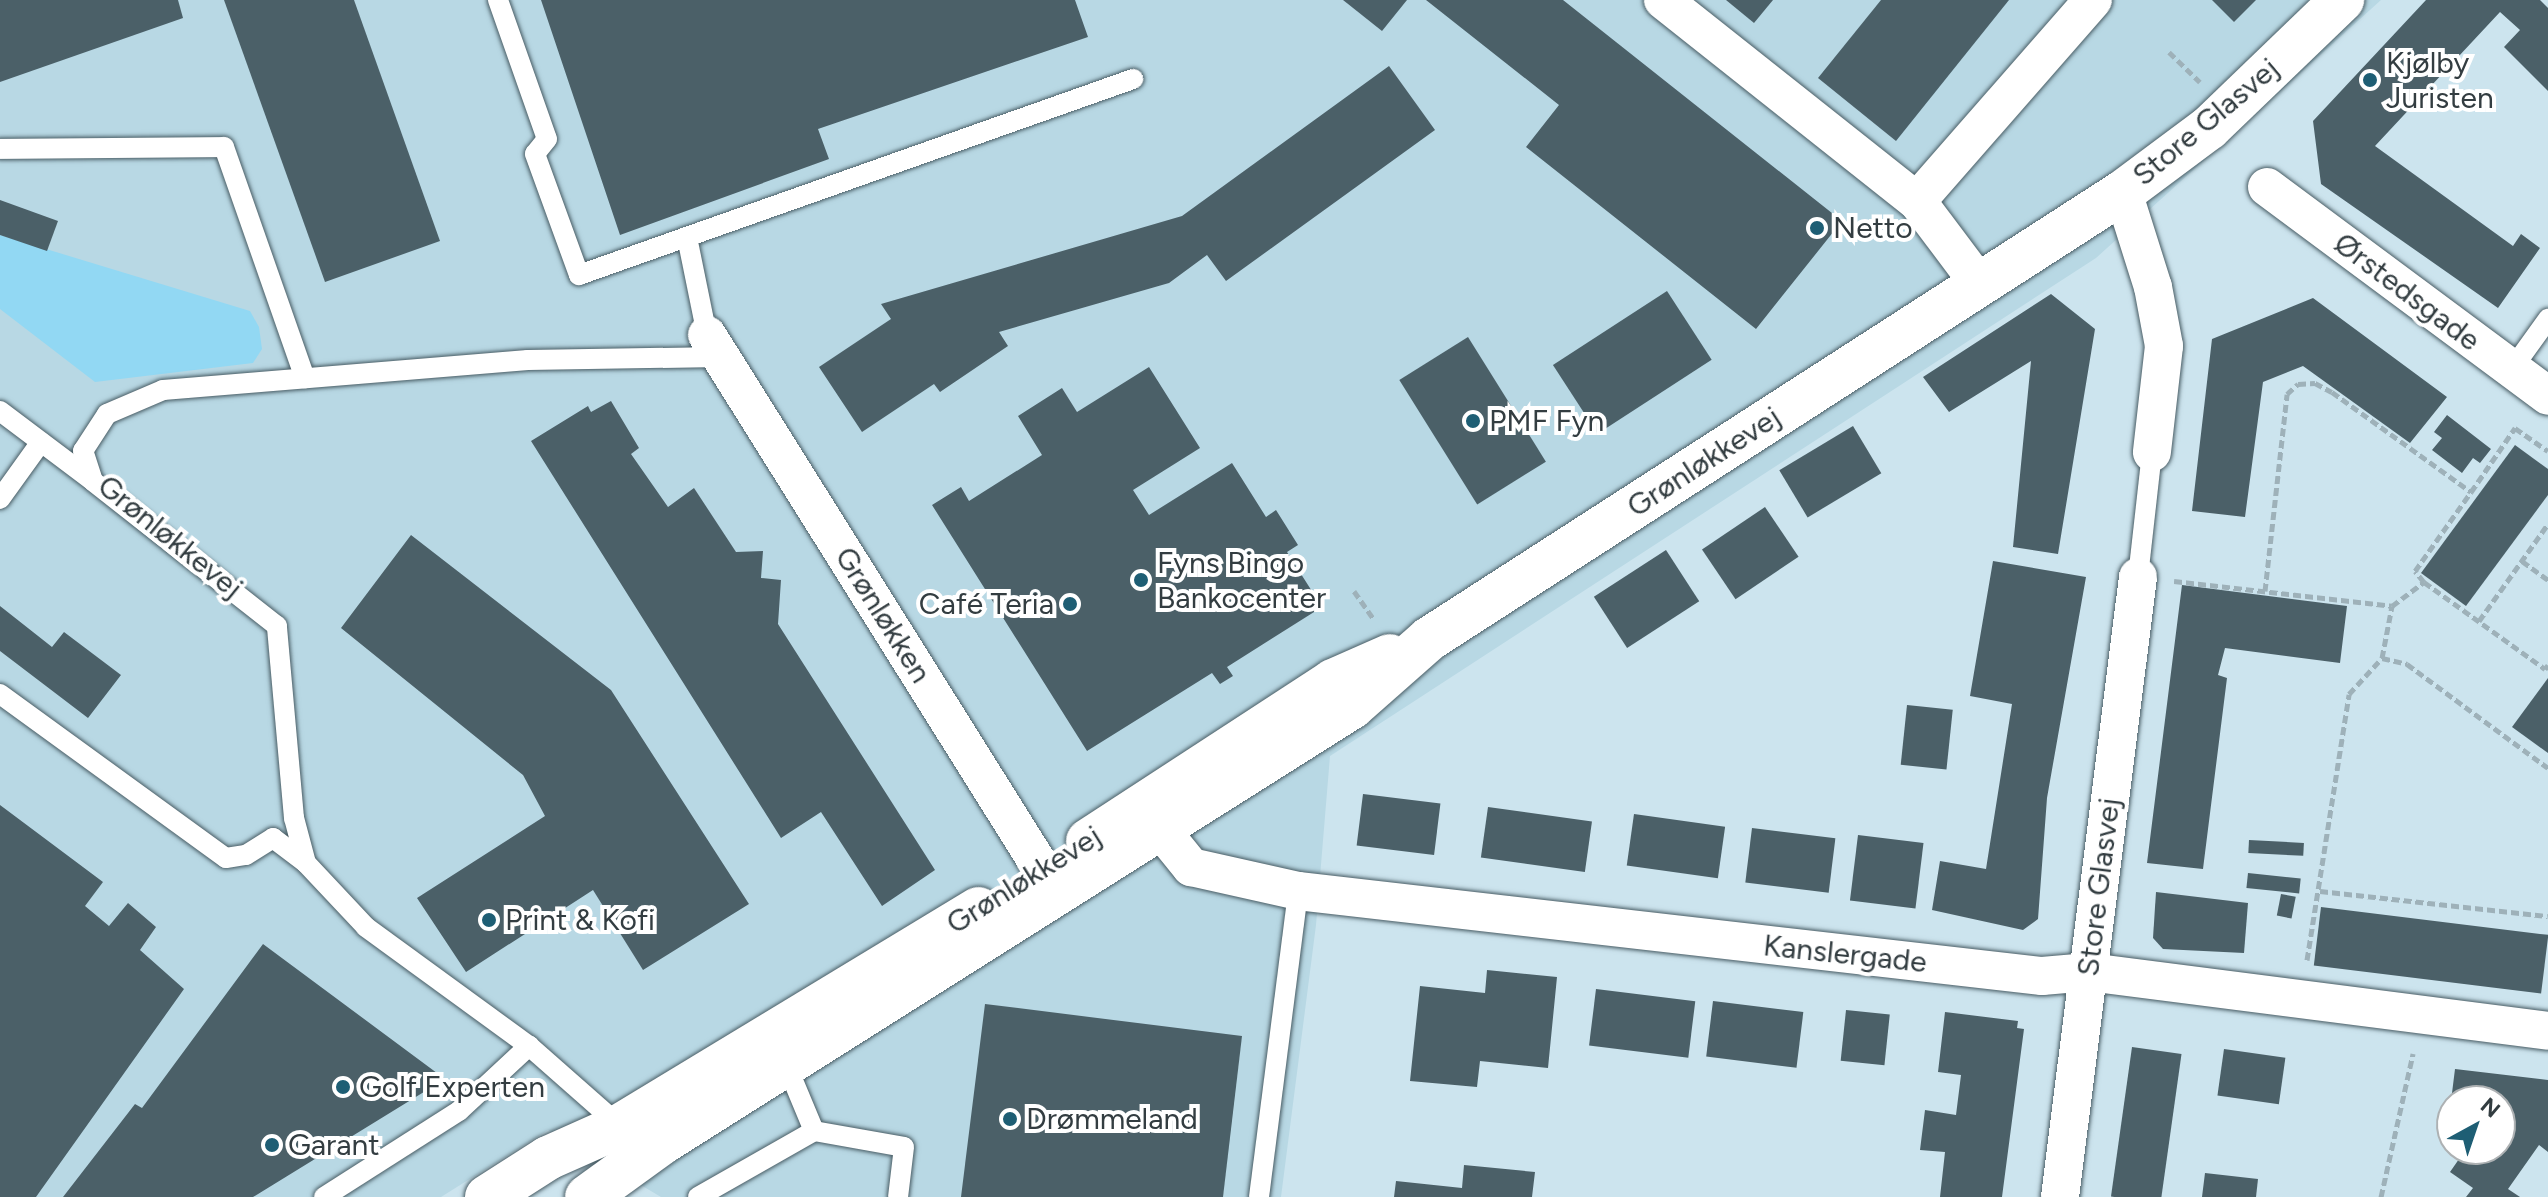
<!DOCTYPE html>
<meta charset="utf-8">
<style>
body{margin:0}
#map{position:relative;width:2548px;height:1197px;overflow:hidden;background:#cce4ee;font-family:Figtree,sans-serif}
div>[style]{position:absolute}
[style*='--x']{left:calc(var(--x)*1px);top:calc(var(--y)*1px);width:calc(var(--w)*1px);rotate:calc(var(--a)*1deg)}
.built>*{inset:0;background:#b8d8e4}
.green>*{inset:0;background:#92d8f3}
.building>*{inset:0;background:#4b6068;transform-origin:0 0}
.path>*{height:5px;margin-top:-2.5px;transform-origin:0;background:repeating-linear-gradient(90deg,#9eb1b9 0 8px,transparent 0 12px)}
.roads{filter:drop-shadow(0 0 2px #485c64) drop-shadow(0 0 2px #485c64)}
.lane>*{height:20px;margin:-10px;padding:0 10px;transform-origin:10px;border-radius:10px;background:#fff}
.street>*{height:38px;margin:-19px;padding:0 19px;transform-origin:19px;border-radius:19px;background:#fff}
.secondary>*{height:44px;margin:-22px;padding:0 22px;transform-origin:22px;border-radius:22px;background:#fff}
.dots>*{width:22px;height:22px;translate:-50% -50%;box-sizing:border-box;border:4px solid #fff;border-radius:50%}
span{translate:-50% -50%;white-space:nowrap;text-align:center;line-height:1.15;-webkit-text-stroke:8px #fff;paint-order:stroke}
.poi-label{font-size:30px;color:#333d41}
.left{translate:0 -50%;text-align:left}
.right{translate:-100% -50%;text-align:right}
.street-label{font-size:30px;color:#333d41}
.north{position:absolute;left:2436px;top:1085px;width:80px;height:80px;box-sizing:border-box;background:#fff;border:2px solid #adb1b3;border-radius:50%;rotate:40deg;font-size:22px;font-weight:700;line-height:32px;text-align:center;color:#333d41}
.north::after{content:'';display:block;margin:auto;width:28px;height:36px;background:#1e5e74;clip-path:polygon(50% 0,100% 100%,50% 72%,0 100%)}
</style>
<div id="map">
<div class="built">
<div style="clip-path:polygon(0 0,2381px 0,2096px 258px,1330px 756px,1316px 925px,1281px 1197px,661px 1197px,548px 1130px,441px 1197px,0 1197px)"></div>
</div>
<div class="green">
<div style="clip-path:polygon(0 235px,250px 311px,259px 327px,262px 349px,253px 363px,95px 382px,0 309px)"></div>
</div>
<div class="building">
<div style="clip-path:polygon(0 0,178px 0,183px 18px,0 82px)"></div>
<div style="clip-path:polygon(224px 0,354px 0,440px 241px,325px 282px)"></div>
<div style="clip-path:polygon(541px 0,1075px 0,1088px 37px,818px 129px,829px 159px,620px 235px)"></div>
<div style="clip-path:polygon(1343px 0,1407px 0,1382px 31px)"></div>
<div style="clip-path:polygon(1426px 0,1563px 0,1842px 221px,1756px 329px,1526px 147px,1559px 105px)"></div>
<div style="clip-path:polygon(1726px 0,1773px 0,1754px 23px)"></div>
<div style="clip-path:polygon(1881px 0,2009px 0,1896px 141px,1818px 78px)"></div>
<div style="clip-path:polygon(2212px 0,2256px 0,2234px 22px)"></div>
<div style="clip-path:polygon(2426px 0,2540px 0,2548px 8px,2548px 91px,2504px 47px,2520px 30px,2500px 12px,2375px 146px,2513px 246px,2521px 234px,2540px 248px,2498px 308px,2321px 184px,2313px 121px)"></div>
<div style="clip-path:polygon(1389px 66px,1435px 130px,1226px 281px,1207px 255px,1169px 283px,999px 332px,1008px 346px,940px 392px,934px 384px,862px 432px,819px 367px,891px 319px,881px 304px,1182px 216px)"></div>
<div style="clip-path:polygon(0 200px,58px 221px,47px 251px,0 235px)"></div>
<div style="left:1667px;top:291px;width:82px;height:136px;rotate:57deg"></div>
<div style="clip-path:polygon(2051px 294px,2095px 329px,2058px 554px,2013px 547px,2031px 361px,1949px 412px,1923px 377px)"></div>
<div style="clip-path:polygon(2313px 298px,2447px 397px,2410px 443px,2303px 366px,2263px 382px,2245px 517px,2192px 511px,2212px 339px)"></div>
<div style="left:1468px;top:337px;width:147px;height:81px;rotate:58deg"></div>
<div style="clip-path:polygon(1149px 367px,1200px 448px,1133px 490px,1149px 515px,1232px 463px,1266px 517px,1276px 510px,1298px 545px,1287px 552px,1322px 607px,1227px 667px,1233px 676px,1220px 684px,1212px 673px,1087px 751px,932px 505px,961px 487px,969px 501px,1042px 455px,1018px 416px,1062px 388px,1077px 412px)"></div>
<div style="clip-path:polygon(611px 401px,639px 448px,631px 454px,668px 507px,694px 488px,736px 552px,763px 551px,761px 578px,781px 580px,778px 624px,935px 870px,882px 906px,821px 812px,781px 838px,531px 441px,588px 406px,591px 412px)"></div>
<div style="clip-path:polygon(2447px 415px,2491px 449px,2480px 463px,2473px 458px,2462px 473px,2432px 450px,2442px 438px,2434px 432px)"></div>
<div style="left:1853px;top:426px;width:55px;height:86px;rotate:59deg"></div>
<div style="clip-path:polygon(2515px 445px,2548px 469px,2548px 495px,2466px 606px,2421px 573px)"></div>
<div style="left:1765px;top:507px;width:60px;height:76px;rotate:56deg"></div>
<div style="clip-path:polygon(411px 535px,611px 690px,749px 904px,643px 970px,593px 890px,466px 972px,417px 898px,545px 816px,523px 775px,341px 628px)"></div>
<div style="left:1666px;top:550px;width:61px;height:86px;rotate:57deg"></div>
<div style="clip-path:polygon(1993px 561px,2086px 577px,2047px 798px,2038px 919px,2023px 930px,1932px 910px,1940px 861px,1986px 869px,2012px 704px,1970px 696px)"></div>
<div style="clip-path:polygon(2182px 585px,2347px 606px,2340px 663px,2225px 648px,2218px 675px,2227px 678px,2203px 869px,2147px 863px)"></div>
<div style="clip-path:polygon(0 606px,52px 647px,64px 632px,121px 675px,88px 718px,0 651px)"></div>
<div style="clip-path:polygon(2548px 678px,2548px 753px,2512px 727px)"></div>
<div style="left:1907px;top:705px;width:46px;height:60px;rotate:6deg"></div>
<div style="left:1363px;top:794px;width:78px;height:52px;rotate:7deg"></div>
<div style="clip-path:polygon(0 805px,103px 882px,85px 906px,109px 926px,128px 903px,156px 927px,140px 950px,184px 989px,36px 1197px,0 1197px)"></div>
<div style="left:1488px;top:807px;width:105px;height:51px;rotate:8deg"></div>
<div style="left:1634px;top:814px;width:92px;height:52px;rotate:8deg"></div>
<div style="left:1752px;top:828px;width:84px;height:55px;rotate:7deg"></div>
<div style="left:1858px;top:835px;width:66px;height:66px;rotate:7deg"></div>
<div style="left:2249px;top:840px;width:55px;height:13px;rotate:3deg"></div>
<div style="left:2248px;top:873px;width:53px;height:15px;rotate:6deg"></div>
<div style="clip-path:polygon(2156px 892px,2248px 903px,2244px 953px,2163px 949px,2153px 938px)"></div>
<div style="left:2281px;top:894px;width:15px;height:22px;rotate:11deg"></div>
<div style="left:2321px;top:907px;width:229px;height:59px;rotate:7deg"></div>
<div style="clip-path:polygon(263px 944px,445px 1079px,253px 1197px,63px 1197px,135px 1104px,142px 1108px)"></div>
<div style="clip-path:polygon(1487px 970px,1557px 977px,1548px 1068px,1480px 1061px,1477px 1087px,1410px 1081px,1420px 986px,1485px 993px)"></div>
<div style="left:1596px;top:989px;width:100px;height:57px;rotate:7deg"></div>
<div style="left:1713px;top:1001px;width:91px;height:56px;rotate:7deg"></div>
<div style="clip-path:polygon(985px 1004px,1242px 1036px,1223px 1197px,961px 1197px)"></div>
<div style="left:1846px;top:1010px;width:44px;height:51px;rotate:6deg"></div>
<div style="clip-path:polygon(1945px 1012px,2018px 1021px,2017px 1028px,2024px 1029px,2002px 1197px,1940px 1197px,1945px 1152px,1920px 1150px,1925px 1110px,1956px 1115px,1961px 1075px,1938px 1072px)"></div>
<div style="left:2132px;top:1047px;width:50px;height:151px;rotate:8deg"></div>
<div style="left:2224px;top:1049px;width:62px;height:47px;rotate:8deg"></div>
<div style="clip-path:polygon(2455px 1069px,2548px 1080px,2548px 1152px,2539px 1145px,2508px 1189px,2520px 1197px,2466px 1197px,2473px 1188px,2450px 1172px,2466px 1149px,2500px 1149px,2500px 1136px,2513px 1117px,2500px 1116px,2500px 1101px,2451px 1101px)"></div>
<div style="clip-path:polygon(1464px 1165px,1535px 1172px,1532px 1197px,1394px 1197px,1396px 1181px,1462px 1188px)"></div>
<div style="clip-path:polygon(2205px 1173px,2258px 1179px,2256px 1197px,2202px 1197px)"></div>
</div>
<div class="path">
<div style="--x:2169;--y:52;--w:43;--a:44.1"></div>
<div style="--x:2522;--y:561;--w:32;--a:36"></div>
<div style="--x:2174;--y:581;--w:219;--a:6.5"></div>
<div style="--x:2424;--y:582;--w:14;--a:-129"></div>
<div style="--x:2415;--y:571;--w:97;--a:-54.7"></div>
<div style="--x:1354;--y:591;--w:35;--a:55"></div>
<div style="--x:2265;--y:591;--w:198;--a:-83.6"></div>
<div style="--x:2287;--y:394;--w:15;--a:-42"></div>
<div style="--x:2298;--y:384;--w:17;--a:-3"></div>
<div style="--x:2315;--y:383;--w:19;--a:28"></div>
<div style="--x:2332;--y:392;--w:171;--a:35.7"></div>
<div style="--x:2471;--y:492;--w:78;--a:-55.5"></div>
<div style="--x:2515;--y:428;--w:40;--a:34.9"></div>
<div style="--x:2479;--y:621;--w:119;--a:-54.6"></div>
<div style="--x:2382;--y:658;--w:53;--a:-79.1"></div>
<div style="--x:2392;--y:606;--w:40;--a:-37"></div>
<div style="--x:2424;--y:582;--w:149;--a:35.7"></div>
<div style="--x:2545;--y:669;--w:5;--a:-53"></div>
<div style="--x:2320;--y:891;--w:229;--a:6.3"></div>
<div style="--x:2307;--y:960;--w:269;--a:-81"></div>
<div style="--x:2349;--y:694;--w:49;--a:-47.5"></div>
<div style="--x:2382;--y:658;--w:26;--a:13"></div>
<div style="--x:2407;--y:664;--w:175;--a:36.4"></div>
<div style="--x:2381;--y:1197;--w:147;--a:-77.4"></div>
</div>
<div class="roads">
<div class="lane">
<div style="--x:498;--y:0;--w:147;--a:70.6"></div>
<div style="--x:547;--y:139;--w:19;--a:129"></div>
<div style="--x:535;--y:154;--w:129;--a:70"></div>
<div style="--x:579;--y:275;--w:588;--a:-19.48"></div>
<div style="--x:0;--y:149;--w:224;--a:-0.5"></div>
<div style="--x:224;--y:147;--w:245;--a:70.7"></div>
<div style="--x:687;--y:237;--w:100;--a:78.5"></div>
<div style="--x:2512;--y:369;--w:62;--a:-54.2"></div>
<div style="--x:0;--y:411;--w:116;--a:37"></div>
<div style="--x:0;--y:499;--w:70;--a:-54.3"></div>
<div style="--x:2138;--y:577;--w:126;--a:-83.6"></div>
<div style="--x:0;--y:694;--w:279;--a:36"></div>
<div style="--x:226;--y:858;--w:20;--a:-9"></div>
<div style="--x:246;--y:855;--w:32;--a:-32"></div>
<div style="--x:273;--y:838;--w:41;--a:37.1"></div>
<div style="--x:787;--y:1066;--w:70;--a:67.4"></div>
<div style="--x:621;--y:1127;--w:123;--a:-138.6"></div>
<div style="--x:529;--y:1046;--w:202;--a:-143.9"></div>
<div style="--x:366;--y:927;--w:88;--a:-133.2"></div>
<div style="--x:306;--y:863;--w:47;--a:-104.9"></div>
<div style="--x:294;--y:818;--w:193;--a:-95.1"></div>
<div style="--x:277;--y:626;--w:234;--a:-141.8"></div>
<div style="--x:93;--y:481;--w:32;--a:-108"></div>
<div style="--x:83;--y:451;--w:44;--a:-57"></div>
<div style="--x:107;--y:414;--w:61;--a:-23.2"></div>
<div style="--x:163;--y:390;--w:366;--a:-4.7"></div>
<div style="--x:528;--y:360;--w:193;--a:-0.9"></div>
<div style="--x:324;--y:1197;--w:160;--a:-32.5"></div>
<div style="--x:459;--y:1111;--w:96;--a:-42.9"></div>
<div style="--x:698;--y:1197;--w:133;--a:-29.6"></div>
<div style="--x:814;--y:1131;--w:91;--a:10.1"></div>
<div style="--x:904;--y:1147;--w:50;--a:96.8"></div>
<div style="--x:1259;--y:1197;--w:308;--a:-82.7"></div>
</div>
<div class="street">
<div style="--x:1663;--y:0;--w:324;--a:38.4"></div>
<div style="--x:1917;--y:201;--w:105;--a:53.1"></div>
<div style="--x:2267;--y:187;--w:350;--a:36.6"></div>
<div style="--x:2123;--y:192;--w:100;--a:72.5"></div>
<div style="--x:2153;--y:287;--w:60;--a:79.4"></div>
<div style="--x:2164;--y:346;--w:107;--a:96.5"></div>
<div style="--x:1917;--y:201;--w:267;--a:-48.8"></div>
<div style="--x:707;--y:335;--w:661;--a:57.92"></div>
<div style="--x:1161;--y:830;--w:48;--a:51"></div>
<div style="--x:1191;--y:867;--w:110;--a:12.6"></div>
<div style="--x:1298;--y:891;--w:749;--a:6.52"></div>
<div style="--x:2042;--y:976;--w:47;--a:-4.9"></div>
<div style="--x:2089;--y:972;--w:463;--a:7.3"></div>
<div style="--x:2060;--y:1197;--w:625;--a:-82.83"></div>
</div>
<div class="secondary">
<div style="--x:1088;--y:841;--w:293;--a:-33.1"></div>
<div style="--x:1333;--y:681;--w:62;--a:-23.7"></div>
<div style="--x:487;--y:1197;--w:72;--a:-32.6"></div>
<div style="--x:548;--y:1158;--w:79;--a:-24"></div>
<div style="--x:620;--y:1126;--w:419;--a:-31.2"></div>
<div style="--x:587;--y:1197;--w:94;--a:-35.9"></div>
<div style="--x:663;--y:1142;--w:815;--a:-32.27"></div>
<div style="--x:1352;--y:707;--w:103;--a:-41.4"></div>
<div style="--x:1429;--y:639;--w:825;--a:-32.79"></div>
<div style="--x:2123;--y:192;--w:107;--a:-36.7"></div>
<div style="--x:2209;--y:128;--w:185;--a:-43.9"></div>
</div>
</div>
<div class="dots">
<div style="left:2370px;top:80px;background:#1e5e74"></div>
<div style="left:1817px;top:228px;background:#1e5e74"></div>
<div style="left:1473px;top:421px;background:#1e5e74"></div>
<div style="left:1141px;top:580px;background:#1e5e74"></div>
<div style="left:1070px;top:604px;background:#1e5e74"></div>
<div style="left:489px;top:920px;background:#1e5e74"></div>
<div style="left:343px;top:1087px;background:#1e5e74"></div>
<div style="left:1010px;top:1119px;background:#1e5e74"></div>
<div style="left:272px;top:1145px;background:#1e5e74"></div>
</div>
<div class="poi-label">
<span class="left" style="left:2386px;top:80px">Kjølby<br>Juristen</span>
<span class="left" style="left:1833px;top:228px">Netto</span>
<span class="left" style="left:1489px;top:421px">PMF Fyn</span>
<span class="left" style="left:1157px;top:580px">Fyns Bingo<br>Bankocenter</span>
<span class="right" style="left:1054px;top:604px">Café Teria</span>
<span class="left" style="left:505px;top:920px">Print &amp; Kofi</span>
<span class="left" style="left:359px;top:1087px">Golf Experten</span>
<span class="left" style="left:1026px;top:1119px">Drømmeland</span>
<span class="left" style="left:288px;top:1145px">Garant</span>
</div>
<div class="street-label">
<span style="left:2206px;top:122px;rotate:-40deg">Store Glasvej</span>
<span style="left:2407px;top:292px;rotate:37deg">Ørstedsgade</span>
<span style="left:1704px;top:462px;rotate:-33deg">Grønløkkevej</span>
<span style="left:170px;top:537px;rotate:39deg">Grønløkkevej</span>
<span style="left:883px;top:615px;rotate:58deg">Grønløkken</span>
<span style="left:1024px;top:880px;rotate:-32deg">Grønløkkevej</span>
<span style="left:2099px;top:887px;rotate:-83deg">Store Glasvej</span>
<span style="left:1845px;top:954px;rotate:6deg">Kanslergade</span>
</div>
<div class="north">N</div>
</div>
